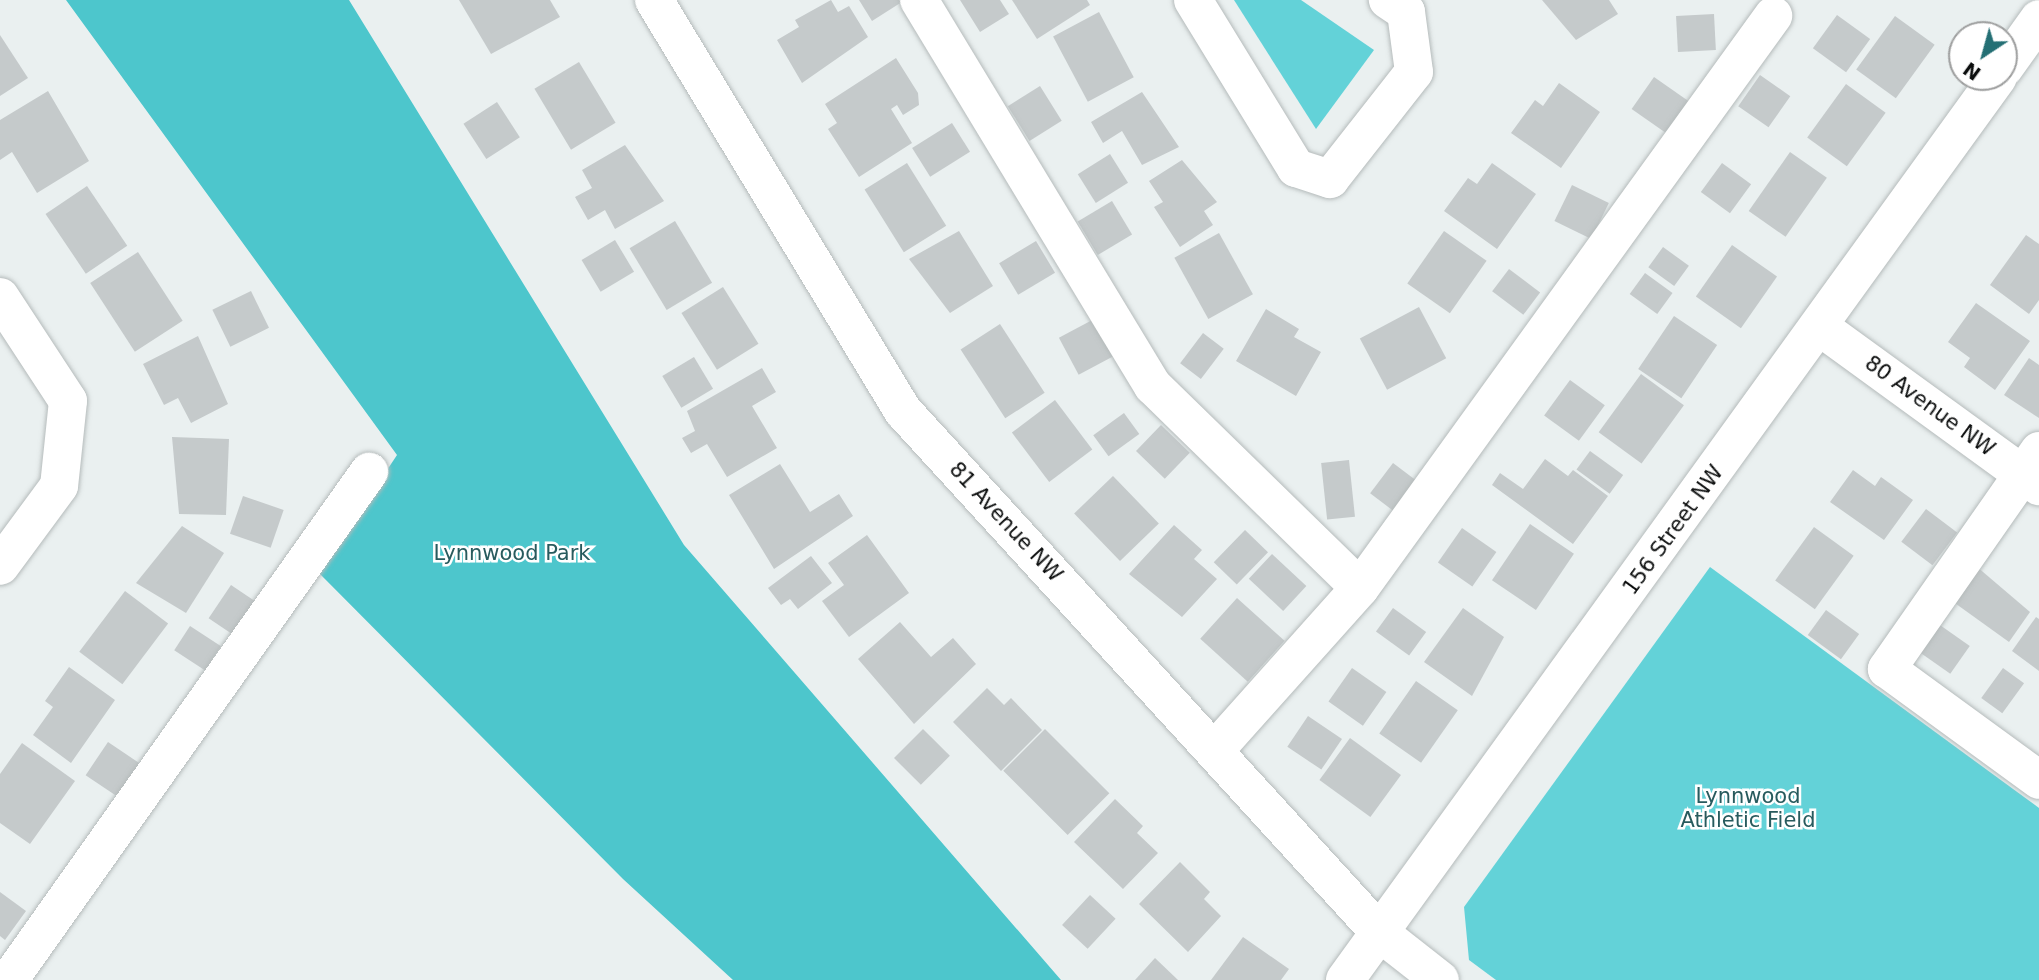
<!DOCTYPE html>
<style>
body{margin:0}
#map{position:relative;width:2039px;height:980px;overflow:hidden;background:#eaf0f0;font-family:"DejaVu Sans",sans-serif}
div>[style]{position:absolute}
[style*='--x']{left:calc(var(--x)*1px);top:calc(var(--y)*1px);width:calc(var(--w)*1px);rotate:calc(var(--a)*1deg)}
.green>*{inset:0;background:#63d2d8}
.forest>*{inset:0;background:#4dc6cc}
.building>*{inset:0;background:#c5cacb;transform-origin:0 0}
.roads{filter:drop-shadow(0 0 2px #b5bbbb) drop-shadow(0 0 2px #b5bbbb)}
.minor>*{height:38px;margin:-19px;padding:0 19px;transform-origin:19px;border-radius:19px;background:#fff}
span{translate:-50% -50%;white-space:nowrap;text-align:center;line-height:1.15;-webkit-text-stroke:5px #fff;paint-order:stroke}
.street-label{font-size:21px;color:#0c0e0e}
.park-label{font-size:21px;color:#285b5e}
.north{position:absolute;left:1948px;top:21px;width:70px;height:70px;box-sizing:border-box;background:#fff;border:2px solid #9e9f9f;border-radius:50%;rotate:216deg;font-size:19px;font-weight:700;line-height:28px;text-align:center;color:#0c0e0e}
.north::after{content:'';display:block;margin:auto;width:24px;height:32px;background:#246f74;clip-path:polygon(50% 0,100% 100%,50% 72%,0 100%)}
</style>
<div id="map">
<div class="green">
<div style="clip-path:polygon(1234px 0,1301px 0,1374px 50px,1316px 129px)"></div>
<div style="clip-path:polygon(1710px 567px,2039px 808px,2039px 980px,1496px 980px,1469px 960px,1464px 907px)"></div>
</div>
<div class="forest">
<div style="clip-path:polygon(66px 0,349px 0,684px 545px,1061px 980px,733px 980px,623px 879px,319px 573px,397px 455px)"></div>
</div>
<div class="building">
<div style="clip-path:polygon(459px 0,550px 0,560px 17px,491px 54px)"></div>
<div style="clip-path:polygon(831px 0,838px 12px,849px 6px,868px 37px,802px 83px,777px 40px,799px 27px,795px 20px)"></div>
<div style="clip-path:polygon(859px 0,905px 0,872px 21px)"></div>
<div style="clip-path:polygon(960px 0,1000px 0,1009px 14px,980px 32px)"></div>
<div style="clip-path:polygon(1012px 0,1087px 0,1090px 5px,1037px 39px)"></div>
<div style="clip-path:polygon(1542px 0,1609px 0,1618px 14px,1576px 40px)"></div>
<div style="left:1099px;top:12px;width:74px;height:52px;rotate:62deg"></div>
<div style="left:1714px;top:14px;width:36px;height:38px;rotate:87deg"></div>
<div style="left:1837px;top:15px;width:41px;height:41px;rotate:36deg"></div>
<div style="left:1895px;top:16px;width:49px;height:66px;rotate:36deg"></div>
<div style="clip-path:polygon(0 35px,28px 78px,0 96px)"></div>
<div style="clip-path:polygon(896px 58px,918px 93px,919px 105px,903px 115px,897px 105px,891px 109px,912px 143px,859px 177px,828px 129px,837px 123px,825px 104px)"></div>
<div style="left:579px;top:62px;width:71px;height:52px;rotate:59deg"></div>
<div style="left:1760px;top:75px;width:37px;height:38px;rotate:35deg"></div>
<div style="left:1654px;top:77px;width:45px;height:39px;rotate:35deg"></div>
<div style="clip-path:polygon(1559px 83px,1600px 112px,1561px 168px,1511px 133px,1535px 100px,1543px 106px)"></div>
<div style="left:1846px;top:84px;width:49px;height:66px;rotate:36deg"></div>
<div style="left:1040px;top:86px;width:41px;height:38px;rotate:58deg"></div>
<div style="clip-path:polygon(48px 91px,89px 161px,37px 193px,12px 152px,0 160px,0 120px)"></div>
<div style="clip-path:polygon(1142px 92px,1179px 147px,1142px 165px,1122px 131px,1103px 143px,1091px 122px)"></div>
<div style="left:497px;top:102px;width:42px;height:40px;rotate:57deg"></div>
<div style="left:952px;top:123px;width:34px;height:47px;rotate:58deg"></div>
<div style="clip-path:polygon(625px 145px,664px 201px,615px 229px,605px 210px,588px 220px,575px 197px,592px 188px,582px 170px)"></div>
<div style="left:1790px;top:152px;width:45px;height:72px;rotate:35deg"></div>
<div style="left:1110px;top:154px;width:34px;height:38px;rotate:58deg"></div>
<div style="clip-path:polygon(1182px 160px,1217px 202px,1204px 211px,1213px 225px,1180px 247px,1154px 207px,1163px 202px,1149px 181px)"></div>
<div style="left:907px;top:163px;width:74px;height:50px;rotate:58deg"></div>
<div style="clip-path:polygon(1492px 163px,1536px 194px,1497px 249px,1444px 211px,1468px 178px,1477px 184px)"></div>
<div style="left:1722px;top:163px;width:36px;height:36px;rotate:36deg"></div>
<div style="left:1572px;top:185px;width:41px;height:40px;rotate:26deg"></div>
<div style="left:87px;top:186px;width:72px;height:50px;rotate:56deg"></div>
<div style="left:1112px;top:201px;width:39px;height:40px;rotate:59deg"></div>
<div style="left:675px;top:221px;width:72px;height:53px;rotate:59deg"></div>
<div style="clip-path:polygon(959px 231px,993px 286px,950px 313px,909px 259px)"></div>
<div style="left:1444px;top:231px;width:52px;height:64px;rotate:35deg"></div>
<div style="left:1219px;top:233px;width:70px;height:51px;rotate:61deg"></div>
<div style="clip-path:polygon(2026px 235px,2039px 244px,2039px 300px,2029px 314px,1990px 285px)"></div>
<div style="left:615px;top:240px;width:37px;height:39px;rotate:59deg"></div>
<div style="left:1036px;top:241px;width:37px;height:43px;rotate:59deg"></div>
<div style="left:1732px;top:245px;width:55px;height:63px;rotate:35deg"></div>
<div style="left:1663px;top:247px;width:32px;height:25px;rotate:36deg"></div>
<div style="left:138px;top:252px;width:82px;height:57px;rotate:57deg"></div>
<div style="left:1509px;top:269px;width:39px;height:28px;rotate:37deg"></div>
<div style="left:1645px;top:273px;width:34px;height:26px;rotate:36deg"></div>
<div style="left:723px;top:287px;width:67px;height:49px;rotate:58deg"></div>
<div style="left:251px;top:291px;width:41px;height:43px;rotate:64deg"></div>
<div style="clip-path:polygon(1976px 303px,2030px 341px,1995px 390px,1964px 367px,1970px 358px,1948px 342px)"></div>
<div style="left:1419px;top:307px;width:58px;height:67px;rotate:62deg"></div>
<div style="clip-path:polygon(1266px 309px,1299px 329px,1294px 337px,1321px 352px,1296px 396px,1236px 361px)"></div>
<div style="left:1674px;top:316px;width:52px;height:64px;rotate:34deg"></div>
<div style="left:1096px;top:318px;width:42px;height:42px;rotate:62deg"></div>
<div style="left:1000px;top:324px;width:82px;height:47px;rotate:57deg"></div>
<div style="left:1203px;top:333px;width:26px;height:38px;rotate:37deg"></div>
<div style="clip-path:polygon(198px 336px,228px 404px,191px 423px,178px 398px,164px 405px,143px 364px)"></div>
<div style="left:694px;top:357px;width:37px;height:37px;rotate:59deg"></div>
<div style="clip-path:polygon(2029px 358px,2039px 365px,2039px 418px,2004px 395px)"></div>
<div style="clip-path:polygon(762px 368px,776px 392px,752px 406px,777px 448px,727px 477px,707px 444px,691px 453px,682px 438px,695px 431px,687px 411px)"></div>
<div style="left:1641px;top:374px;width:53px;height:72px;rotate:36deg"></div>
<div style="left:1570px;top:380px;width:43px;height:44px;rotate:36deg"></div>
<div style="left:1055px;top:400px;width:62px;height:54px;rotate:53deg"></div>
<div style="left:1124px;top:413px;width:26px;height:38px;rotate:54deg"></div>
<div style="left:1161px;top:425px;width:40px;height:36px;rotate:44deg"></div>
<div style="clip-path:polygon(172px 437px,229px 439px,226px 515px,179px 514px)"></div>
<div style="left:1590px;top:451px;width:41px;height:23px;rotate:36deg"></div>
<div style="clip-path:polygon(1545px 459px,1568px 476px,1573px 470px,1608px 496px,1573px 544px,1492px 485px,1500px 473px,1523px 489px)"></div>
<div style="left:1349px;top:460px;width:57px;height:28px;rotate:84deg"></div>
<div style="left:1393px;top:463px;width:34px;height:38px;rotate:37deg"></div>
<div style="clip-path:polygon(780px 464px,810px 512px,839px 494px,853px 516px,774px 569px,729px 495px)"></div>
<div style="clip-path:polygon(1853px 470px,1875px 486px,1881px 477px,1913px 500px,1884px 540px,1830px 502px)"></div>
<div style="left:1113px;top:476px;width:66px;height:54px;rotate:46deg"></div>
<div style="left:243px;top:496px;width:43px;height:40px;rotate:19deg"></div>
<div style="left:1926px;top:509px;width:39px;height:41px;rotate:37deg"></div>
<div style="left:1530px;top:524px;width:53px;height:68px;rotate:34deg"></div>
<div style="clip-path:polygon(1174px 525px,1202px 550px,1194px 559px,1217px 579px,1182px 617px,1129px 574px)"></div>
<div style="clip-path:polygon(182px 526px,224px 553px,186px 613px,136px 583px)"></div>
<div style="left:1814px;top:527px;width:49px;height:66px;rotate:36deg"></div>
<div style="left:1462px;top:528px;width:42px;height:42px;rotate:35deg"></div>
<div style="left:1245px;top:530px;width:32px;height:45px;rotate:44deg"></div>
<div style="clip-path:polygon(867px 535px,909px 593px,849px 637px,822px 601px,844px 585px,828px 563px)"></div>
<div style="left:1272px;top:554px;width:47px;height:34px;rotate:43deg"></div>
<div style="clip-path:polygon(811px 556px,832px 583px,798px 609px,790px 599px,781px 605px,768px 588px)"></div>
<div style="clip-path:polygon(1976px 566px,2030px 612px,2009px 642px,1952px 601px)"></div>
<div style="left:231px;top:585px;width:30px;height:40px;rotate:34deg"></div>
<div style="left:125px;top:591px;width:54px;height:76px;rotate:37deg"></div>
<div style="left:1237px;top:598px;width:64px;height:55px;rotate:42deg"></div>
<div style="left:1393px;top:608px;width:41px;height:29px;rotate:36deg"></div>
<div style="clip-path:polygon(1463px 608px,1504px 637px,1472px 696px,1424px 662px)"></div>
<div style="left:1826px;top:610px;width:41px;height:31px;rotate:36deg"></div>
<div style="clip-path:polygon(2036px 617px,2039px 619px,2039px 671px,2012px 651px)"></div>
<div style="clip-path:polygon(900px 622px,931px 657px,953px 638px,976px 664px,914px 724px,858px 659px)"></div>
<div style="left:1937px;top:623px;width:40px;height:34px;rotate:35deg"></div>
<div style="left:190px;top:626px;width:37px;height:29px;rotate:33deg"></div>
<div style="clip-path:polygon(69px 667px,115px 700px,71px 763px,33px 735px,53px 707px,45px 701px)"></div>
<div style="left:1352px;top:668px;width:42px;height:41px;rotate:35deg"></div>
<div style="left:2003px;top:668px;width:26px;height:37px;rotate:36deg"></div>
<div style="left:1416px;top:681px;width:51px;height:64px;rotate:35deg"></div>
<div style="clip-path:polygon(987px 688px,1004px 705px,1011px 698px,1042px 730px,1001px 771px,953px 722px)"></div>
<div style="left:1308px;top:716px;width:41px;height:37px;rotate:34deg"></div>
<div style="left:923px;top:729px;width:38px;height:41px;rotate:45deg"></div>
<div style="left:1045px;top:729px;width:91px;height:59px;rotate:45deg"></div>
<div style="left:1350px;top:738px;width:63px;height:52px;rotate:36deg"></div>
<div style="left:108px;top:742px;width:40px;height:40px;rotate:34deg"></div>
<div style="clip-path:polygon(22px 743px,75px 781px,30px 844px,0 823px,0 774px)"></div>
<div style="clip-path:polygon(1115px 799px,1143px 826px,1137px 833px,1158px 853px,1123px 889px,1074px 842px)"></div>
<div style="clip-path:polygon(1180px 862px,1210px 892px,1204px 899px,1221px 916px,1188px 952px,1139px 904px)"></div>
<div style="clip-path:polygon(0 892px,26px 911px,5px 940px,0 936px)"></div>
<div style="left:1090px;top:895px;width:35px;height:41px;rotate:43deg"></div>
<div style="clip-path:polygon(1243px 937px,1289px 969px,1281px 980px,1211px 980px)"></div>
<div style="clip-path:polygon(1155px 958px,1178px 980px,1135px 980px)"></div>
</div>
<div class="roads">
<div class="minor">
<div style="--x:654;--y:0;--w:481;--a:58.8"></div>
<div style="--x:903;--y:411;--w:707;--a:47.58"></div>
<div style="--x:1380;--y:933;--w:76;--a:38.1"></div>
<div style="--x:919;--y:0;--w:451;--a:58.8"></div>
<div style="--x:1153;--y:386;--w:289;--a:44.3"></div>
<div style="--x:1193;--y:0;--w:197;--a:58.5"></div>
<div style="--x:1296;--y:168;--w:36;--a:18"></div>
<div style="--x:1330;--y:179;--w:136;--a:-51.9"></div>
<div style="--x:1414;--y:72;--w:61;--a:-97.6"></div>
<div style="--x:1406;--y:12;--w:22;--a:-146"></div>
<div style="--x:2004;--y:68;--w:60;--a:-54.5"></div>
<div style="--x:0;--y:297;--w:124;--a:56.8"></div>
<div style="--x:68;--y:401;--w:85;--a:96"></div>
<div style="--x:59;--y:486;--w:99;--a:126.4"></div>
<div style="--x:1820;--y:327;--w:271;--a:36"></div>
<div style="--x:2039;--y:451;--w:266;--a:124.9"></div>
<div style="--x:1887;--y:669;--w:188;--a:36.1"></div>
<div style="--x:1215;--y:750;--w:217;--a:-48.2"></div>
<div style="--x:1360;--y:588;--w:706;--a:-54.17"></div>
<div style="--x:9;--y:980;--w:623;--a:-54.68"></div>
<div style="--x:1345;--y:980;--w:1114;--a:-54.13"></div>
</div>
</div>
<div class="street-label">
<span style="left:1930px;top:406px;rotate:36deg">80 Avenue NW</span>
<span style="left:1006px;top:522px;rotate:47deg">81 Avenue NW</span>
<span style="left:1673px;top:530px;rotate:-54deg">156 Street NW</span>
</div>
<div class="park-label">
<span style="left:512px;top:553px">Lynnwood Park</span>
<span style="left:1748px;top:808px">Lynnwood<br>Athletic Field</span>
</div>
<div class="north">N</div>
</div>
